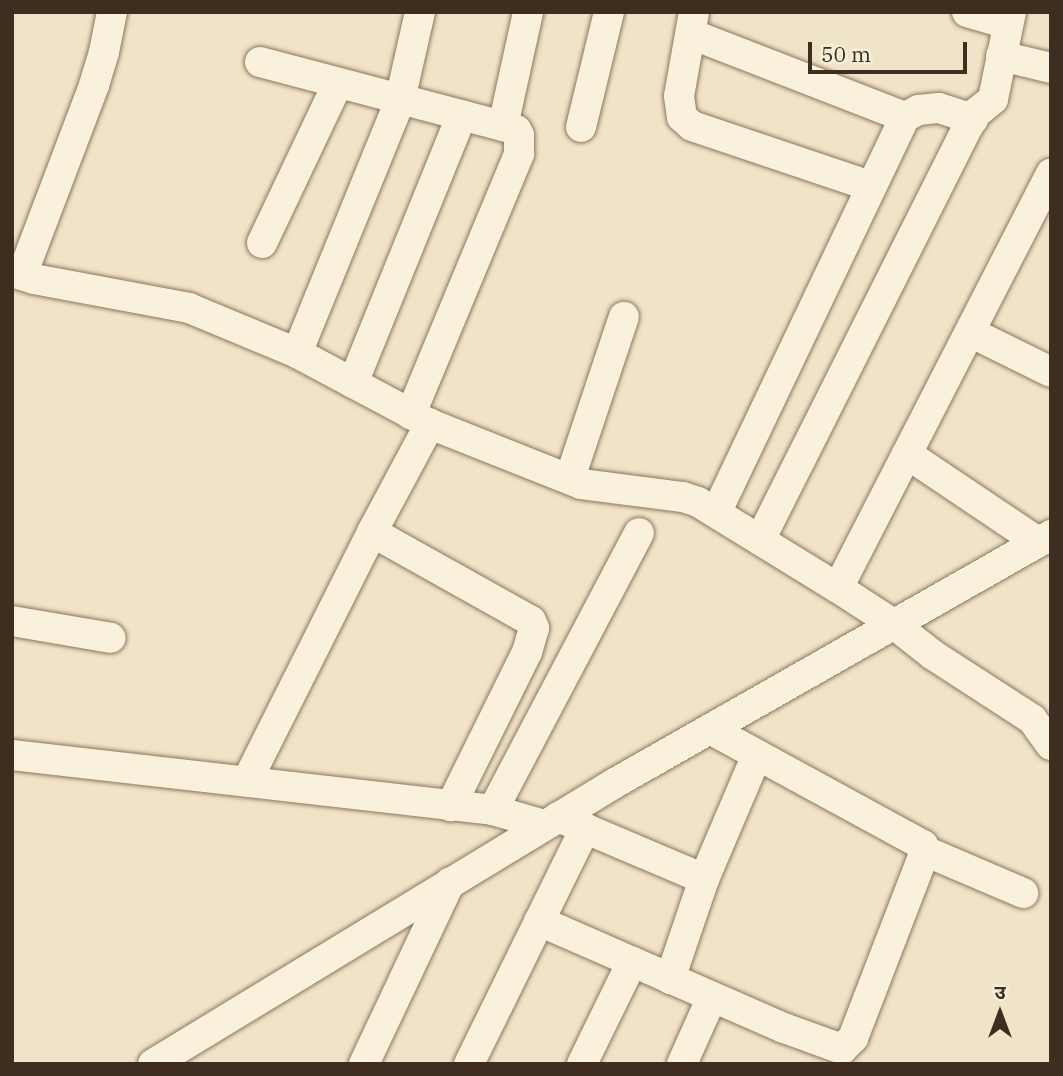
<!DOCTYPE html>
<meta charset="utf-8">
<style>
body{margin:0}
#map{position:relative;width:1063px;height:1076px;overflow:hidden;background:#f0e4c8;font-family:"IBM Plex Serif","Noto Sans Devanagari",serif}
div>[style]{position:absolute}
[style*='--x']{left:calc(var(--x)*1px);top:calc(var(--y)*1px);width:calc(var(--w)*1px);rotate:calc(var(--a)*1deg)}
.roads{filter:drop-shadow(0 0 2px #8d765c) drop-shadow(0 0 2px #8d765c)}
.minor>*{height:30px;margin:-15px;padding:0 15px;transform-origin:15px;border-radius:15px;background:#faf1dc}
span{translate:-50% -50%;white-space:nowrap;text-align:center;line-height:1.15;-webkit-text-stroke:6px #f7eed8;paint-order:stroke}
.frame{position:absolute;inset:0;border:14px solid #3d2e20;pointer-events:none}
.north{position:absolute;left:965px;top:978px;width:70px;height:70px;-webkit-text-stroke:5px #f7eed8;paint-order:stroke;rotate:0deg;font-size:19px;font-weight:700;line-height:28px;text-align:center;color:#3d2e20}
.north::after{content:'';display:block;margin:auto;width:24px;height:32px;background:#3d2e20;clip-path:polygon(50% 0,100% 100%,50% 72%,0 100%)}
.scale{position:absolute;left:808px;top:42px;width:159px;height:32px;box-sizing:border-box;border:4px solid #3d2e20;border-top:0;padding-left:9px;font-size:21px;line-height:24px;white-space:nowrap;color:#3d2e20;-webkit-text-stroke:5px #f7eed8;paint-order:stroke}
</style>
<div id="map">
<div class="roads">
<div class="minor">
<div style="--x:694;--y:12;--w:85;--a:100.1"></div>
<div style="--x:679;--y:96;--w:21;--a:82"></div>
<div style="--x:682;--y:117;--w:13;--a:42"></div>
<div style="--x:692;--y:126;--w:188;--a:18.6"></div>
<div style="--x:967;--y:12;--w:43;--a:16.3"></div>
<div style="--x:691;--y:34;--w:230;--a:21.2"></div>
<div style="--x:1001;--y:56;--w:51;--a:13.5"></div>
<div style="--x:260;--y:62;--w:251;--a:14.8"></div>
<div style="--x:503;--y:126;--w:14;--a:17"></div>
<div style="--x:516;--y:130;--w:6;--a:59"></div>
<div style="--x:519;--y:135;--w:19;--a:90"></div>
<div style="--x:519;--y:154;--w:282;--a:112.6"></div>
<div style="--x:503;--y:126;--w:117;--a:-77.6"></div>
<div style="--x:581;--y:127;--w:118;--a:-76.3"></div>
<div style="--x:262;--y:243;--w:177;--a:-64.6"></div>
<div style="--x:12;--y:272;--w:23;--a:18"></div>
<div style="--x:34;--y:279;--w:158;--a:10.6"></div>
<div style="--x:189;--y:308;--w:117;--a:22.6"></div>
<div style="--x:297;--y:353;--w:151;--a:28.1"></div>
<div style="--x:430;--y:424;--w:162;--a:21.7"></div>
<div style="--x:581;--y:484;--w:103;--a:7.3"></div>
<div style="--x:683;--y:497;--w:16;--a:18"></div>
<div style="--x:698;--y:502;--w:164;--a:31.6"></div>
<div style="--x:838;--y:588;--w:68;--a:33"></div>
<div style="--x:895;--y:625;--w:48;--a:38.3"></div>
<div style="--x:933;--y:655;--w:118;--a:32.9"></div>
<div style="--x:1032;--y:719;--w:32;--a:54"></div>
<div style="--x:22;--y:275;--w:203;--a:-69.2"></div>
<div style="--x:94;--y:85;--w:34;--a:-73"></div>
<div style="--x:104;--y:52;--w:41;--a:-78.7"></div>
<div style="--x:970;--y:332;--w:90;--a:26.3"></div>
<div style="--x:297;--y:353;--w:273;--a:-67.8"></div>
<div style="--x:400;--y:100;--w:90;--a:-77.2"></div>
<div style="--x:353;--y:383;--w:289;--a:-67.9"></div>
<div style="--x:907;--y:454;--w:158;--a:33.9"></div>
<div style="--x:570;--y:478;--w:170;--a:-71.5"></div>
<div style="--x:716;--y:513;--w:439;--a:-64.5"></div>
<div style="--x:905;--y:117;--w:16;--a:-27"></div>
<div style="--x:919;--y:110;--w:20;--a:-6"></div>
<div style="--x:939;--y:108;--w:36;--a:18"></div>
<div style="--x:372;--y:532;--w:182;--a:29.2"></div>
<div style="--x:531;--y:621;--w:8;--a:67"></div>
<div style="--x:534;--y:628;--w:25;--a:106"></div>
<div style="--x:527;--y:652;--w:172;--a:116.3"></div>
<div style="--x:760;--y:540;--w:465;--a:-63.3"></div>
<div style="--x:969;--y:125;--w:14;--a:-60"></div>
<div style="--x:976;--y:113;--w:22;--a:-39"></div>
<div style="--x:993;--y:99;--w:89;--a:-78.3"></div>
<div style="--x:838;--y:588;--w:466;--a:-62.8"></div>
<div style="--x:12;--y:621;--w:100;--a:9.7"></div>
<div style="--x:710;--y:729;--w:243;--a:28.6"></div>
<div style="--x:923;--y:845;--w:6;--a:72"></div>
<div style="--x:925;--y:851;--w:107;--a:23.2"></div>
<div style="--x:12;--y:755;--w:484;--a:6.5"></div>
<div style="--x:493;--y:810;--w:53;--a:16.4"></div>
<div style="--x:247;--y:781;--w:279;--a:-63.3"></div>
<div style="--x:372;--y:532;--w:123;--a:-61.8"></div>
<div style="--x:493;--y:810;--w:313;--a:-62.2"></div>
<div style="--x:558;--y:817;--w:159;--a:23"></div>
<div style="--x:704;--y:879;--w:135;--a:-66.9"></div>
<div style="--x:539;--y:921;--w:267;--a:23.6"></div>
<div style="--x:784;--y:1028;--w:62;--a:19.9"></div>
<div style="--x:842;--y:1049;--w:16;--a:-45"></div>
<div style="--x:853;--y:1038;--w:200;--a:-68.9"></div>
<div style="--x:670;--y:979;--w:106;--a:-71.2"></div>
<div style="--x:153;--y:1064;--w:541;--a:-31.31"></div>
<div style="--x:615;--y:783;--w:502;--a:-29.63"></div>
<div style="--x:364;--y:1064;--w:201;--a:-64.7"></div>
<div style="--x:469;--y:1064;--w:263;--a:-63.8"></div>
<div style="--x:582;--y:1064;--w:114;--a:-63.9"></div>
<div style="--x:682;--y:1064;--w:73;--a:-65.9"></div>
</div>
</div>
<div class="frame"></div>
<div class="north">उ</div>
<div class="scale">50 m</div>
</div>
